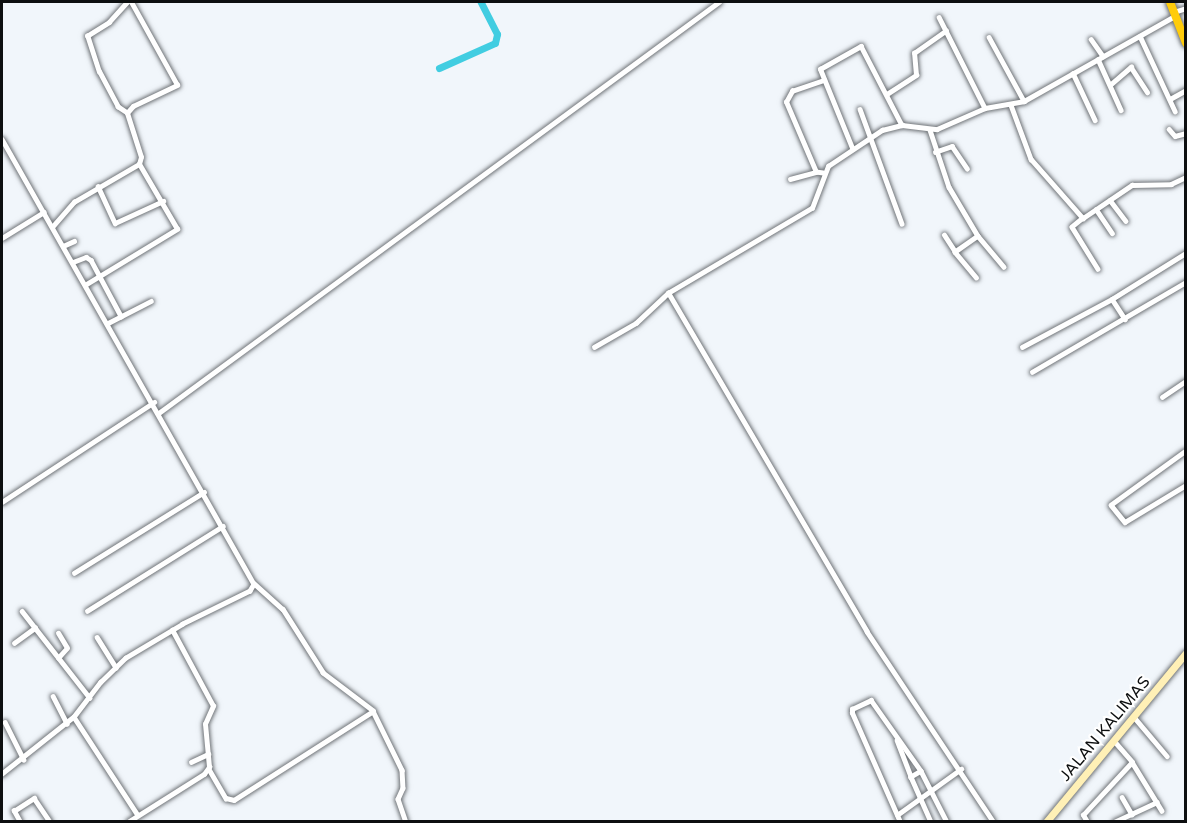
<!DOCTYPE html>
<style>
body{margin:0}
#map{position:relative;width:1187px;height:823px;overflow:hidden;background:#f1f6fb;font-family:"Varela Round",sans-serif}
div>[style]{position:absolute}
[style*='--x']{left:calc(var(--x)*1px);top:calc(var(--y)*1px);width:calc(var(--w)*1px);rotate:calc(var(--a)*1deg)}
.canal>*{height:7px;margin:-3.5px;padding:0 3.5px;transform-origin:3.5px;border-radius:3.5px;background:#41cde1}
.roads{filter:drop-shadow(0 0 2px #707478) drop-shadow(0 0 2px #707478)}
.street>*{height:4.5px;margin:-2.25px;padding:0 2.25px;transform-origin:2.25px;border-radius:2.25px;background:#fff}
.secondary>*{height:7px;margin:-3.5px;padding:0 3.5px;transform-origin:3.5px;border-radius:3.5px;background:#fff0b6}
.highway>*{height:8px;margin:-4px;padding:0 4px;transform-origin:4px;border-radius:4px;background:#ffcc0b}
span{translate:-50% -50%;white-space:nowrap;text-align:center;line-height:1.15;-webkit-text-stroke:4.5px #fff;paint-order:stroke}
.street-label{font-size:16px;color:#0d0f10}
.frame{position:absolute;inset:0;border:3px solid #0d0f10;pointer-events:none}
</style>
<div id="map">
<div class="canal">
<div style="--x:439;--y:68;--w:61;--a:-24.1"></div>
<div style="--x:495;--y:43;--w:9;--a:-77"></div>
<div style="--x:497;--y:34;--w:36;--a:-117"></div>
</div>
<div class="roads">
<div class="street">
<div style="--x:1174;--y:12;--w:13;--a:-18"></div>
<div style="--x:939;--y:17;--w:102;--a:63.2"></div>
<div style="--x:1140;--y:36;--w:83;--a:65"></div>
<div style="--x:989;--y:37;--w:73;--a:61.3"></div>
<div style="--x:1091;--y:39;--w:21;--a:55"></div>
<div style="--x:1098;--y:59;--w:56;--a:65.7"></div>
<div style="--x:1073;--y:73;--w:52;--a:64.9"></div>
<div style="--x:1110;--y:85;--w:28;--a:-41"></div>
<div style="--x:1131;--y:67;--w:30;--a:57"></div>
<div style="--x:887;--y:94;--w:35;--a:-33"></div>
<div style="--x:916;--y:75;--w:22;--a:-95"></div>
<div style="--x:914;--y:53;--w:39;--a:-35"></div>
<div style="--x:1170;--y:99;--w:18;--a:-29"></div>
<div style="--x:1011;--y:105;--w:58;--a:69.7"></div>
<div style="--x:1031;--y:159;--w:79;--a:48.6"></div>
<div style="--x:1083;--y:218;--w:59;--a:-34"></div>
<div style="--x:1132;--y:185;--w:39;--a:-1"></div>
<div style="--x:1171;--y:184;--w:17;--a:-25"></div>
<div style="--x:860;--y:109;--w:122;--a:69.9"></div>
<div style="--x:127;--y:113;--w:11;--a:-146"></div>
<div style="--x:118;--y:107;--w:40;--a:-118"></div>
<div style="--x:99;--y:72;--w:38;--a:-108"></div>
<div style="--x:87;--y:36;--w:26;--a:-32"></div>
<div style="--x:109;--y:22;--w:27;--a:-48"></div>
<div style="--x:1169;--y:129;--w:9;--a:49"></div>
<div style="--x:1175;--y:136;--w:11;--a:-15"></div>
<div style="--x:930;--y:130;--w:60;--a:71.6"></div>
<div style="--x:949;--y:187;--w:57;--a:59.4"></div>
<div style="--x:978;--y:236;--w:28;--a:145"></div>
<div style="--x:955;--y:252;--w:20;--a:-123"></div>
<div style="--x:2;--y:139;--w:511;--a:60.48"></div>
<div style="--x:254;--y:584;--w:8;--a:120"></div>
<div style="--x:250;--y:591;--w:75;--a:153.8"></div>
<div style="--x:183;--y:624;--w:66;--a:149.2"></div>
<div style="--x:126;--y:658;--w:35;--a:136"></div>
<div style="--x:101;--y:682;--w:44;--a:127.6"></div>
<div style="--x:74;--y:717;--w:92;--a:141.6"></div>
<div style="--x:852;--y:148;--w:85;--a:-112.1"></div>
<div style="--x:820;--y:69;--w:47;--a:-29.3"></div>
<div style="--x:861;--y:46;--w:89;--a:62.6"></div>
<div style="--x:935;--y:152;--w:18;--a:-19"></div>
<div style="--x:952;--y:146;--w:27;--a:56"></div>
<div style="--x:823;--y:173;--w:7;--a:-172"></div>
<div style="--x:816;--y:172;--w:76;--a:-113.2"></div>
<div style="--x:786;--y:102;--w:13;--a:-61"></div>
<div style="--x:792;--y:91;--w:34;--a:-19"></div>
<div style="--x:790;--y:179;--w:27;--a:-15"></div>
<div style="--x:98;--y:186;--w:41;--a:65.3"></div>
<div style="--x:115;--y:223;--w:53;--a:-24.6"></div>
<div style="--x:1110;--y:200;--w:26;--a:53"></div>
<div style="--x:1096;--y:209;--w:29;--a:56"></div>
<div style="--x:1083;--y:218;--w:14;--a:141"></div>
<div style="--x:1072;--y:227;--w:49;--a:58.2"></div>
<div style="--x:53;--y:226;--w:32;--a:-49"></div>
<div style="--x:74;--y:202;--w:75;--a:-30.3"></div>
<div style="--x:139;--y:164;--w:7;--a:-74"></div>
<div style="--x:141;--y:157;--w:46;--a:-107.7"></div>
<div style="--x:127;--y:113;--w:9;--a:-49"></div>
<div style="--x:133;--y:106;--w:49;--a:-25.5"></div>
<div style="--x:177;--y:85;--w:95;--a:-119"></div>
<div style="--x:978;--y:236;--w:40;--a:50"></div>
<div style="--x:2;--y:238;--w:49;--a:-31.8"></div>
<div style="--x:63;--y:246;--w:12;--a:-24"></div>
<div style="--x:955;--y:252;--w:33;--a:50"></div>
<div style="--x:73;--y:262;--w:14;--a:-21"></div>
<div style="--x:86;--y:257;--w:6;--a:31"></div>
<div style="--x:91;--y:260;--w:64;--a:61.8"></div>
<div style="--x:85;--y:285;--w:108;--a:-31.3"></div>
<div style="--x:177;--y:229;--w:75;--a:-120.3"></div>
<div style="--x:1112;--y:299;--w:24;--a:57"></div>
<div style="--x:108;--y:323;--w:48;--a:-27.1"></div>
<div style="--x:594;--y:347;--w:48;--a:-29.7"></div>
<div style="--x:636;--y:323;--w:44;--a:-43.2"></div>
<div style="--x:1022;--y:347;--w:102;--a:-28.1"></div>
<div style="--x:1112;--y:299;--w:87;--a:-31.9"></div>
<div style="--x:1032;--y:372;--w:178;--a:-30.3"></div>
<div style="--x:1162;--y:397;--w:29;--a:-34"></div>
<div style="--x:160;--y:412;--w:693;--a:-36.26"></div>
<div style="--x:1186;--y:451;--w:92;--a:144.2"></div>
<div style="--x:1111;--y:505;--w:22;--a:51"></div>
<div style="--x:1125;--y:522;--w:71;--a:-31.2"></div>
<div style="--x:2;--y:502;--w:182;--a:-33.3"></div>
<div style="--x:74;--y:573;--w:153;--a:-31.9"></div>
<div style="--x:22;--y:611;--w:110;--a:52"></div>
<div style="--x:87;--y:611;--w:160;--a:-32"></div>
<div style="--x:97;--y:637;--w:36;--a:58"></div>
<div style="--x:14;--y:643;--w:26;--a:-36"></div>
<div style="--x:58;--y:658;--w:13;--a:-48"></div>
<div style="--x:67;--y:648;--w:17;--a:-121"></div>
<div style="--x:53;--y:696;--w:31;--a:63"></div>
<div style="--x:373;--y:711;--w:66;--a:63.8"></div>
<div style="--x:402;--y:770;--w:18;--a:87"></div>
<div style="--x:403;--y:788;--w:12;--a:114"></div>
<div style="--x:398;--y:799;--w:24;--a:71"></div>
<div style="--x:74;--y:717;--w:117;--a:56.9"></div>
<div style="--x:1134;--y:717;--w:51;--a:49.8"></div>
<div style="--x:5;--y:722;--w:42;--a:63.4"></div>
<div style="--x:897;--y:740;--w:40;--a:69"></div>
<div style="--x:191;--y:762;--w:19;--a:-25"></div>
<div style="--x:1132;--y:762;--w:57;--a:58.5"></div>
<div style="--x:209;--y:769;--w:34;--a:60"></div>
<div style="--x:226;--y:798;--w:8;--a:14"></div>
<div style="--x:234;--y:800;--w:165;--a:-32.6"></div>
<div style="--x:373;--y:711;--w:63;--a:-142.8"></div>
<div style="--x:323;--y:673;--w:75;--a:-122.4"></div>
<div style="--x:283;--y:610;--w:39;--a:-138"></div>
<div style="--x:921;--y:771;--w:12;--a:149"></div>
<div style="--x:911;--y:777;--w:49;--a:66"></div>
<div style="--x:1122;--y:797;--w:20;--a:60"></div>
<div style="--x:897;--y:815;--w:79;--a:-35.7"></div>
<div style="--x:20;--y:822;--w:13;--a:-119"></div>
<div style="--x:14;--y:811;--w:24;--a:-33"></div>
<div style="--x:34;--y:798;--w:29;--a:56"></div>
<div style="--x:128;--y:822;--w:90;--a:-32.3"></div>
<div style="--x:204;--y:774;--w:9;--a:-54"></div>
<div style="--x:209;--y:767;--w:43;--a:-95.3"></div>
<div style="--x:205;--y:724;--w:20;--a:-66"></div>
<div style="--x:213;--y:706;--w:86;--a:-118.3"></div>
<div style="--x:900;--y:822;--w:119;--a:-113.8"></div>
<div style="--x:852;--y:713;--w:4;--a:-90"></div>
<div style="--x:852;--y:709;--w:21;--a:-25"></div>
<div style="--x:871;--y:700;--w:87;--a:54.8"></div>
<div style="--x:921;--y:771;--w:57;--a:63"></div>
<div style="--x:993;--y:822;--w:228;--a:-123.6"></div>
<div style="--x:867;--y:632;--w:393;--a:-120.4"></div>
<div style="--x:668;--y:293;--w:167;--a:-30.6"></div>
<div style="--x:812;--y:208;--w:45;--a:-69.1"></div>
<div style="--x:828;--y:166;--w:65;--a:-33.7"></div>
<div style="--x:882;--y:130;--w:21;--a:-14"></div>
<div style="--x:902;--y:125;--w:35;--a:7"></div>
<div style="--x:937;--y:129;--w:52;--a:-23.6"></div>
<div style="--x:985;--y:108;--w:40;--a:-10"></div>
<div style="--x:1024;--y:101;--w:173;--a:-29.4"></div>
<div style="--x:1087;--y:822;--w:8;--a:-120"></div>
<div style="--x:1083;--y:815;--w:72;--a:-47.2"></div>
<div style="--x:1132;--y:762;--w:28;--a:-131"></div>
<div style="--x:1114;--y:822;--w:47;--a:-24.9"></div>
</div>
<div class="secondary">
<div style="--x:1046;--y:822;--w:219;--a:-50.4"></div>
</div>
<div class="highway">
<div style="--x:1170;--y:2;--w:44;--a:68.7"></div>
</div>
</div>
<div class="street-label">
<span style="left:1105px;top:729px;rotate:-50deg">JALAN KALIMAS</span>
</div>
<div class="frame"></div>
</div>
